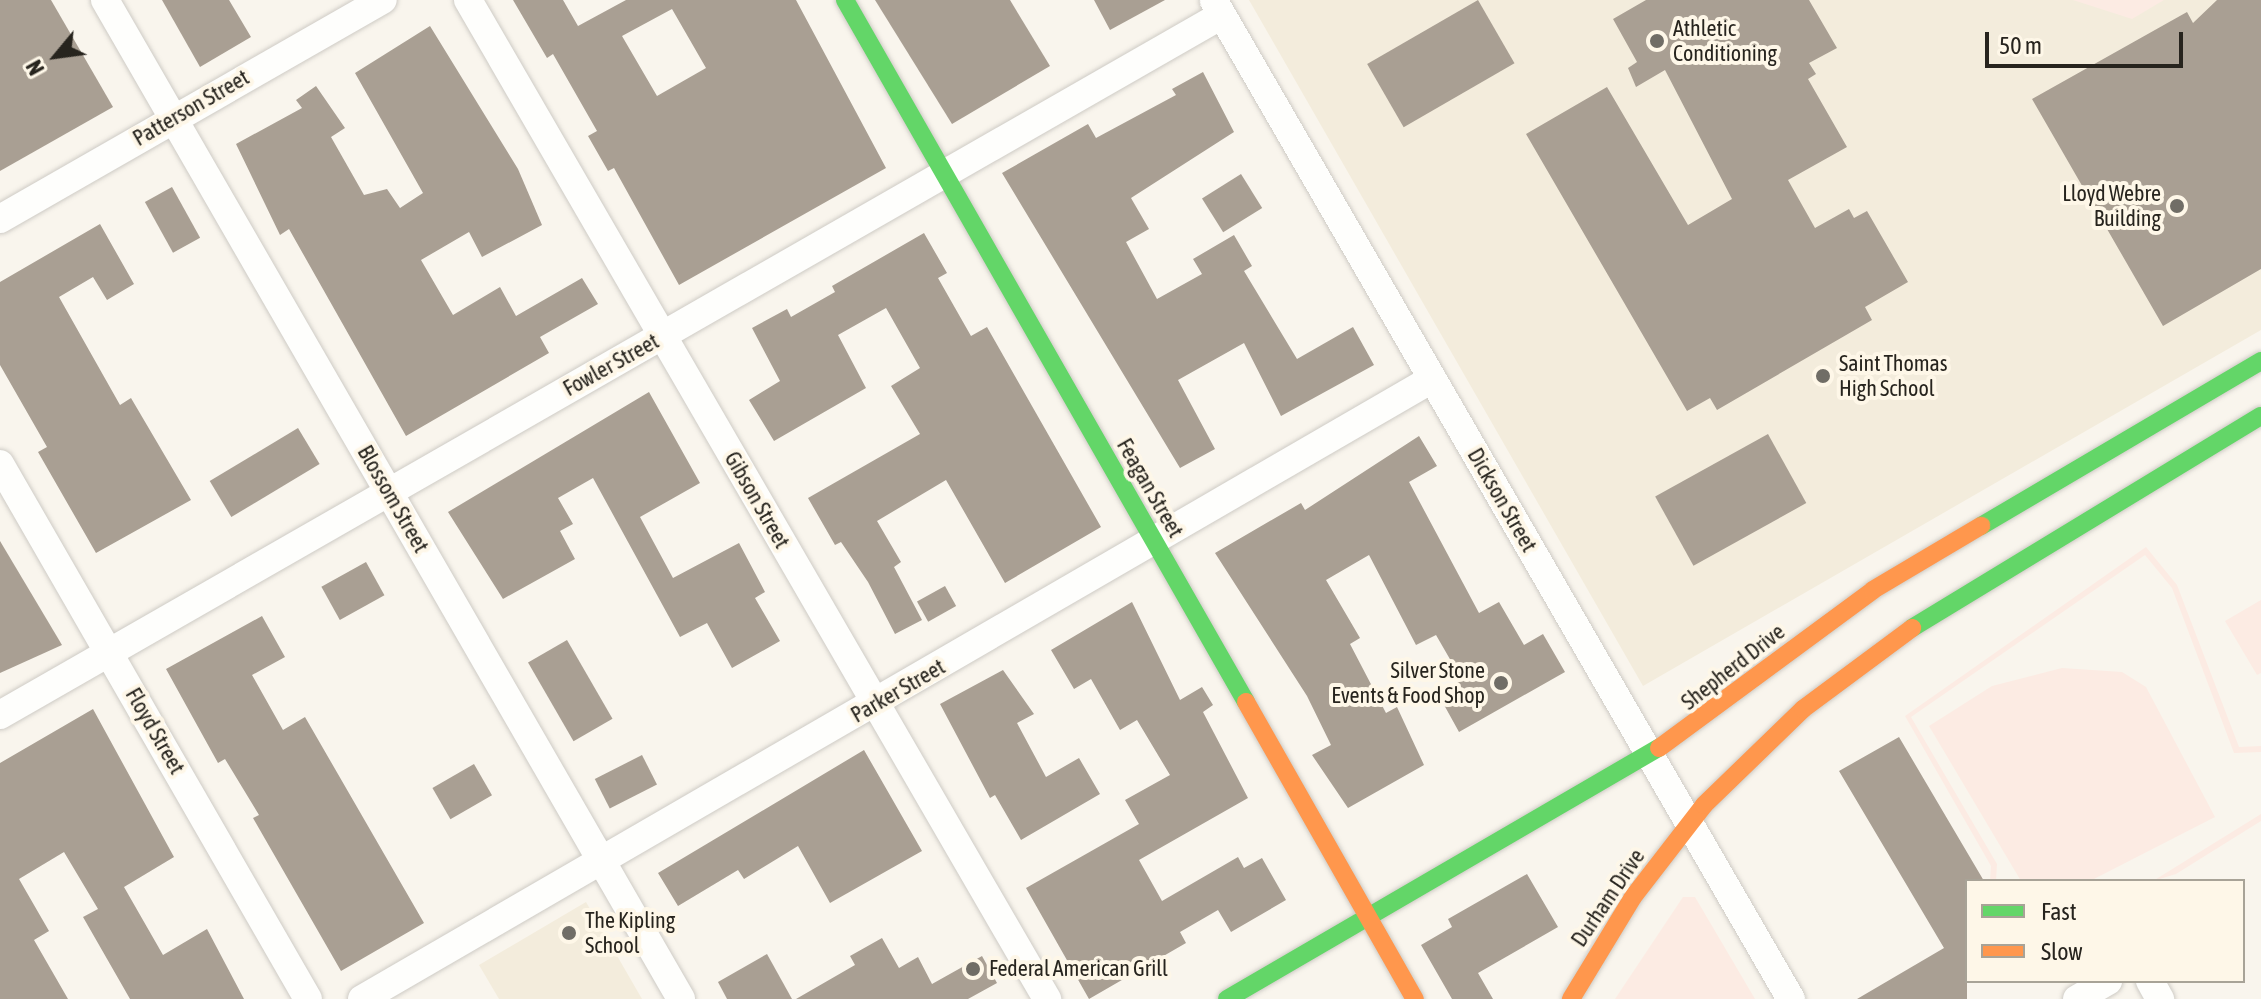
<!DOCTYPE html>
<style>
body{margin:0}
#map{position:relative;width:2261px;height:999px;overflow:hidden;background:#f9f5ed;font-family:"Asap Condensed",sans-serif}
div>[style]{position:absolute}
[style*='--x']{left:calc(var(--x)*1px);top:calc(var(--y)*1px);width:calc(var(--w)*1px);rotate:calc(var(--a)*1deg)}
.built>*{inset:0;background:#f3ecdc}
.green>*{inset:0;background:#fcebe3}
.building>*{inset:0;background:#a99f93;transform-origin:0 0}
.roads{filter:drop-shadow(0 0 2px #cecbc5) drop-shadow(0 0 2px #cecbc5)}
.street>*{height:28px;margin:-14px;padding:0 14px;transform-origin:14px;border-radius:14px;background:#fefefc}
.fast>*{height:18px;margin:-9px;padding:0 9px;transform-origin:9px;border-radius:9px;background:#63d668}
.slow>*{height:18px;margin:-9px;padding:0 9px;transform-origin:9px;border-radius:9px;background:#ff974d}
.dots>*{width:22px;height:22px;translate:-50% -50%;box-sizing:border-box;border:4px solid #fef7e8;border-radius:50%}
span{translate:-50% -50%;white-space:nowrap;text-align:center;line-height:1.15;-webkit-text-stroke:8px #fef7e8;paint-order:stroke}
.poi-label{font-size:22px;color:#27241e}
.left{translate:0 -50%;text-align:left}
.right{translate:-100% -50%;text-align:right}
.street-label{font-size:22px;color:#27241e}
.legend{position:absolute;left:1965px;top:879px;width:280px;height:104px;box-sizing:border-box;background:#fef7e8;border:2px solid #a8a397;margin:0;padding:10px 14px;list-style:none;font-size:24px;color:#27241e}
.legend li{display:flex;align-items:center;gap:16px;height:40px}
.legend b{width:40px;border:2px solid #a8a397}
.north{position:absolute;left:16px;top:16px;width:80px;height:80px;-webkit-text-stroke:6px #fef7e8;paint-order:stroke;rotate:241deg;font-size:22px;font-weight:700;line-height:32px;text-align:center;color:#27241e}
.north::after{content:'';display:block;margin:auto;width:28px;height:36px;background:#27241e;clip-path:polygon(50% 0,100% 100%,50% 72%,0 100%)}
.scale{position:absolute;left:1985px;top:32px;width:198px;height:36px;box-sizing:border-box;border:4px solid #27241e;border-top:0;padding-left:10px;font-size:24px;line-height:28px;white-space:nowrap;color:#27241e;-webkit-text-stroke:6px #fef7e8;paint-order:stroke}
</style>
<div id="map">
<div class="built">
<div style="clip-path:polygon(1249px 0,2261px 0,2261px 330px,1643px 686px)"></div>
<div style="clip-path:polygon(586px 902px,642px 999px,499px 999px,479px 965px)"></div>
</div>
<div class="green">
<div style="clip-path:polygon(2073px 0,2164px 0,2132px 19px)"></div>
<div style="clip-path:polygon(2146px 547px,2177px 585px,2239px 747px,2261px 746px,2261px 752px,2234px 753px,2172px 588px,2145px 555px,1911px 717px,1997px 864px,1996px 881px,1990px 881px,1991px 866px,1905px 716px)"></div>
<div style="clip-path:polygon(2261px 600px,2261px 673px,2257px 675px,2225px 621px)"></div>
<div style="clip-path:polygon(2062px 668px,2122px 672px,2146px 687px,2215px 817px,2090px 881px,2021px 881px,1929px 726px,1992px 686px)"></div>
<div style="clip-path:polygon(2261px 814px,2261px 821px,2176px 874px,2153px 881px)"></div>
<div style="clip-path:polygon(1683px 897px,1695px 897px,1755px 999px,1615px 999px)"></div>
</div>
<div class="building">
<div style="clip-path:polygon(0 0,51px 0,113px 107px,0 171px)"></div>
<div style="clip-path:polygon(162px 0,229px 0,251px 37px,200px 67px)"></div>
<div style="clip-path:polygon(evenodd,513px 0,563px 0,578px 26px,626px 0,796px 0,886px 168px,679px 285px,614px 168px,608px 171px,588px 136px,597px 131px,553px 54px,547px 58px,513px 0,672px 9px,706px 68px,657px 96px,622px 36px,672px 9px)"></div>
<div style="clip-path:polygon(875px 0,1010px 0,1050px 66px,952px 124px)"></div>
<div style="clip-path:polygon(1094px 0,1165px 0,1110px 30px)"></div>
<div style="left:1478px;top:0;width:73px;height:128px;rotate:60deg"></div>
<div style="clip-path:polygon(1646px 0,1809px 0,1837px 48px,1809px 63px,1816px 74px,1808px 79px,1847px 147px,1788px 180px,1815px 228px,1849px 209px,1854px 218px,1867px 211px,1908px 282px,1865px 307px,1872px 320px,1717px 410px,1710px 398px,1687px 411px,1526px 134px,1607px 87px,1688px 225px,1732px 199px,1665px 70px,1636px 87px,1628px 68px,1637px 62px,1613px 19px)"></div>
<div style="clip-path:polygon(2217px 0,2261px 0,2261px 269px,2163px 326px,2032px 99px,2187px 12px,2193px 23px)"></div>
<div style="clip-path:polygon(430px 26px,518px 169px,542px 225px,482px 257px,469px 232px,421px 260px,453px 315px,500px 287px,516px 316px,582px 278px,598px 304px,540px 337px,549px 353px,406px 436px,289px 229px,280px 235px,236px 144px,302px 108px,296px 100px,316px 86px,345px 128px,331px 137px,364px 195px,387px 189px,400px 208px,423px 193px,355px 73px)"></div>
<div style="clip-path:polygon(1203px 72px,1234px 132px,1131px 198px,1149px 229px,1126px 242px,1157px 299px,1202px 274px,1193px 259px,1234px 235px,1252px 266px,1244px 271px,1297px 359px,1353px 327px,1374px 365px,1281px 416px,1244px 343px,1178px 380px,1215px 449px,1180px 468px,1002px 173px,1088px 124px,1096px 138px,1176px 95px,1172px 89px)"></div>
<div style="left:1241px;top:174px;width:40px;height:46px;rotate:58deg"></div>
<div style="left:172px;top:187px;width:58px;height:31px;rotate:61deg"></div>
<div style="clip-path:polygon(100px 224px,134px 284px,107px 300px,93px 277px,59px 297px,120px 405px,131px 398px,191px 500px,96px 553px,38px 452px,47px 447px,0 365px,0 282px)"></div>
<div style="clip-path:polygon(924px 233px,947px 273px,938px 278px,971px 336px,987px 327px,1101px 527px,1005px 583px,946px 480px,877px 521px,901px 562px,894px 567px,922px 620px,895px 634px,868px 582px,841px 542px,835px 545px,808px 498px,920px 434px,891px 386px,920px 368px,886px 308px,838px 335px,866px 388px,774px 441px,749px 400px,780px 381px,752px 328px,787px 309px,791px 317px,835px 292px,832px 286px)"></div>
<div style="clip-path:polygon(649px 392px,700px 483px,640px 517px,673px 578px,739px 543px,765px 592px,755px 598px,780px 641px,732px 668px,707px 623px,680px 637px,593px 478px,558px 498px,573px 524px,560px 531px,575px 559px,503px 599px,448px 512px)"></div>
<div style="left:298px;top:428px;width:42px;height:103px;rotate:59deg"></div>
<div style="left:1768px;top:434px;width:79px;height:129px;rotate:61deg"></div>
<div style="clip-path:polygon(1419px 436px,1437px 466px,1409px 482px,1479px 613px,1499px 602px,1524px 645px,1543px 634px,1565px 672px,1459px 732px,1438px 694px,1462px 680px,1436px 635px,1416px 645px,1369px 555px,1326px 580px,1360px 638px,1350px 644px,1386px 713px,1397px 707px,1424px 765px,1348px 808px,1312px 755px,1331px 745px,1307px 696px,1215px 553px,1301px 503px,1305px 510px)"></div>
<div style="clip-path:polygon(0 541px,62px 645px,0 673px)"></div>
<div style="left:366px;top:562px;width:38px;height:51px;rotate:61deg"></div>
<div style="left:945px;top:586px;width:23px;height:32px;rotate:61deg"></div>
<div style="clip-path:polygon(1132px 602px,1180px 700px,1202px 687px,1213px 705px,1203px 712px,1248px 798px,1139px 860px,1162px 901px,1238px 857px,1244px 868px,1262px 858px,1286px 900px,1231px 932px,1218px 910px,1180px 932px,1186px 943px,1089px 999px,1026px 888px,1139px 824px,1125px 800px,1170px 775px,1137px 720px,1120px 730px,1091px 679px,1074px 689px,1051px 650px)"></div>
<div style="clip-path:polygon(262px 616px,285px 657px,252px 675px,283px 730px,305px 717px,424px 923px,341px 971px,253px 818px,259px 815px,225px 759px,218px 763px,166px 669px)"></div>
<div style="left:567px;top:640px;width:91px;height:45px;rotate:60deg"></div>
<div style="clip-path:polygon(1003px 670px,1034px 714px,1017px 723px,1046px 777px,1079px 758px,1100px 794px,1021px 840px,995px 795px,990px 798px,940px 704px)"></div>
<div style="clip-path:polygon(93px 709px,174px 857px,124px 887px,163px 955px,207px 929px,244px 999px,130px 999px,83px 917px,98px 909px,64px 852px,19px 879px,49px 931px,34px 940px,68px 999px,0 999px,0 763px)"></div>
<div style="clip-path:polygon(1899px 737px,1984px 881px,1967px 881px,1967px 999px,1857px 999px,1944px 948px,1839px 771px)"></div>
<div style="clip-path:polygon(864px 750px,922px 851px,830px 903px,798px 846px,744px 879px,738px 870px,678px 906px,658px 873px)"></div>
<div style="left:642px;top:755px;width:33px;height:53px;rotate:63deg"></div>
<div style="left:474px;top:764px;width:36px;height:48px;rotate:60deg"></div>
<div style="clip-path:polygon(1527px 874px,1558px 927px,1478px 973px,1493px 999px,1452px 999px,1421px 945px,1452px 927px,1448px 919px)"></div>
<div style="clip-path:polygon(882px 938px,899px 968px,918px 957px,932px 984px,982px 956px,997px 983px,968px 999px,796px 999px,855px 965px,850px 956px)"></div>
<div style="clip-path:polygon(767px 954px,792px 999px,727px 999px,718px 982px)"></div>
</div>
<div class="roads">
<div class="street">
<div style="--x:105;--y:0;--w:1153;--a:60.03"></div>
<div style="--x:468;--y:0;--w:1155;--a:59.9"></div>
<div style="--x:1214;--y:1;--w:1153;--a:59.97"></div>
<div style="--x:0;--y:219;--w:441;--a:-29.8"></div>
<div style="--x:0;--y:464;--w:617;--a:60.07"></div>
<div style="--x:0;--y:715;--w:1408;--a:-29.81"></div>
<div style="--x:2150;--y:981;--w:21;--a:61"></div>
<div style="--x:362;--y:999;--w:1237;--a:-30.09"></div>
<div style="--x:2077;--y:999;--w:36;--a:-30"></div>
</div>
<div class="fast">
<div style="--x:845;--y:0;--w:808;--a:60.26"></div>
<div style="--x:1981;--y:526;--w:325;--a:-30.5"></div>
<div style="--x:1912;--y:628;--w:408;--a:-31.3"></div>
<div style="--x:1227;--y:999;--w:500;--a:-30.2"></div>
</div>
<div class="slow">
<div style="--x:1246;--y:702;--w:342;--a:60.4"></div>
<div style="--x:1659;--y:748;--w:266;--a:-36.4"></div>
<div style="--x:1873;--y:590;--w:126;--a:-30.7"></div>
<div style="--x:1571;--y:999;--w:119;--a:-58.7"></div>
<div style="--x:1633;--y:897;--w:116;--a:-52.3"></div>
<div style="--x:1704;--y:805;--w:138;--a:-44.1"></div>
<div style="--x:1803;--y:709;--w:136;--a:-36.6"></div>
</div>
</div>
<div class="dots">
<div style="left:1657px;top:41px;background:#706d66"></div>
<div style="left:2177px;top:206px;background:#706d66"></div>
<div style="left:1823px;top:376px;background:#706d66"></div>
<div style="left:1501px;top:683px;background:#706d66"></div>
<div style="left:569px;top:933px;background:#706d66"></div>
<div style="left:973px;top:969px;background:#706d66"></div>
</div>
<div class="poi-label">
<span class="left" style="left:1673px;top:41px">Athletic<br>Conditioning</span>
<span class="right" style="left:2161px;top:206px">Lloyd Webre<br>Building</span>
<span class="left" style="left:1839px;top:376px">Saint Thomas<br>High School</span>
<span class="right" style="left:1485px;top:683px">Silver Stone<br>Events &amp; Food Shop</span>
<span class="left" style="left:585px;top:933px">The Kipling<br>School</span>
<span class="left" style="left:989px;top:969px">Federal American Grill</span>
</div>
<div class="street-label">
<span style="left:191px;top:108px;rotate:-30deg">Patterson Street</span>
<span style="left:611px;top:365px;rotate:-29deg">Fowler Street</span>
<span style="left:1150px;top:488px;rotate:60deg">Feagan Street</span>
<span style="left:393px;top:499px;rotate:60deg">Blossom Street</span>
<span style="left:757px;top:500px;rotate:60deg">Gibson Street</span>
<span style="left:1502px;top:500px;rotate:60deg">Dickson Street</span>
<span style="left:1733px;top:667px;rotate:-38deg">Shepherd Drive</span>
<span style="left:898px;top:691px;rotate:-30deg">Parker Street</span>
<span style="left:155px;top:731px;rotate:60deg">Floyd Street</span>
<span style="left:1608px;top:898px;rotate:-56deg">Durham Drive</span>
</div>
<ul class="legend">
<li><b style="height:10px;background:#63d668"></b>Fast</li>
<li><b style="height:10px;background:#ff974d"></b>Slow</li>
</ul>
<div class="north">N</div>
<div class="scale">50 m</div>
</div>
